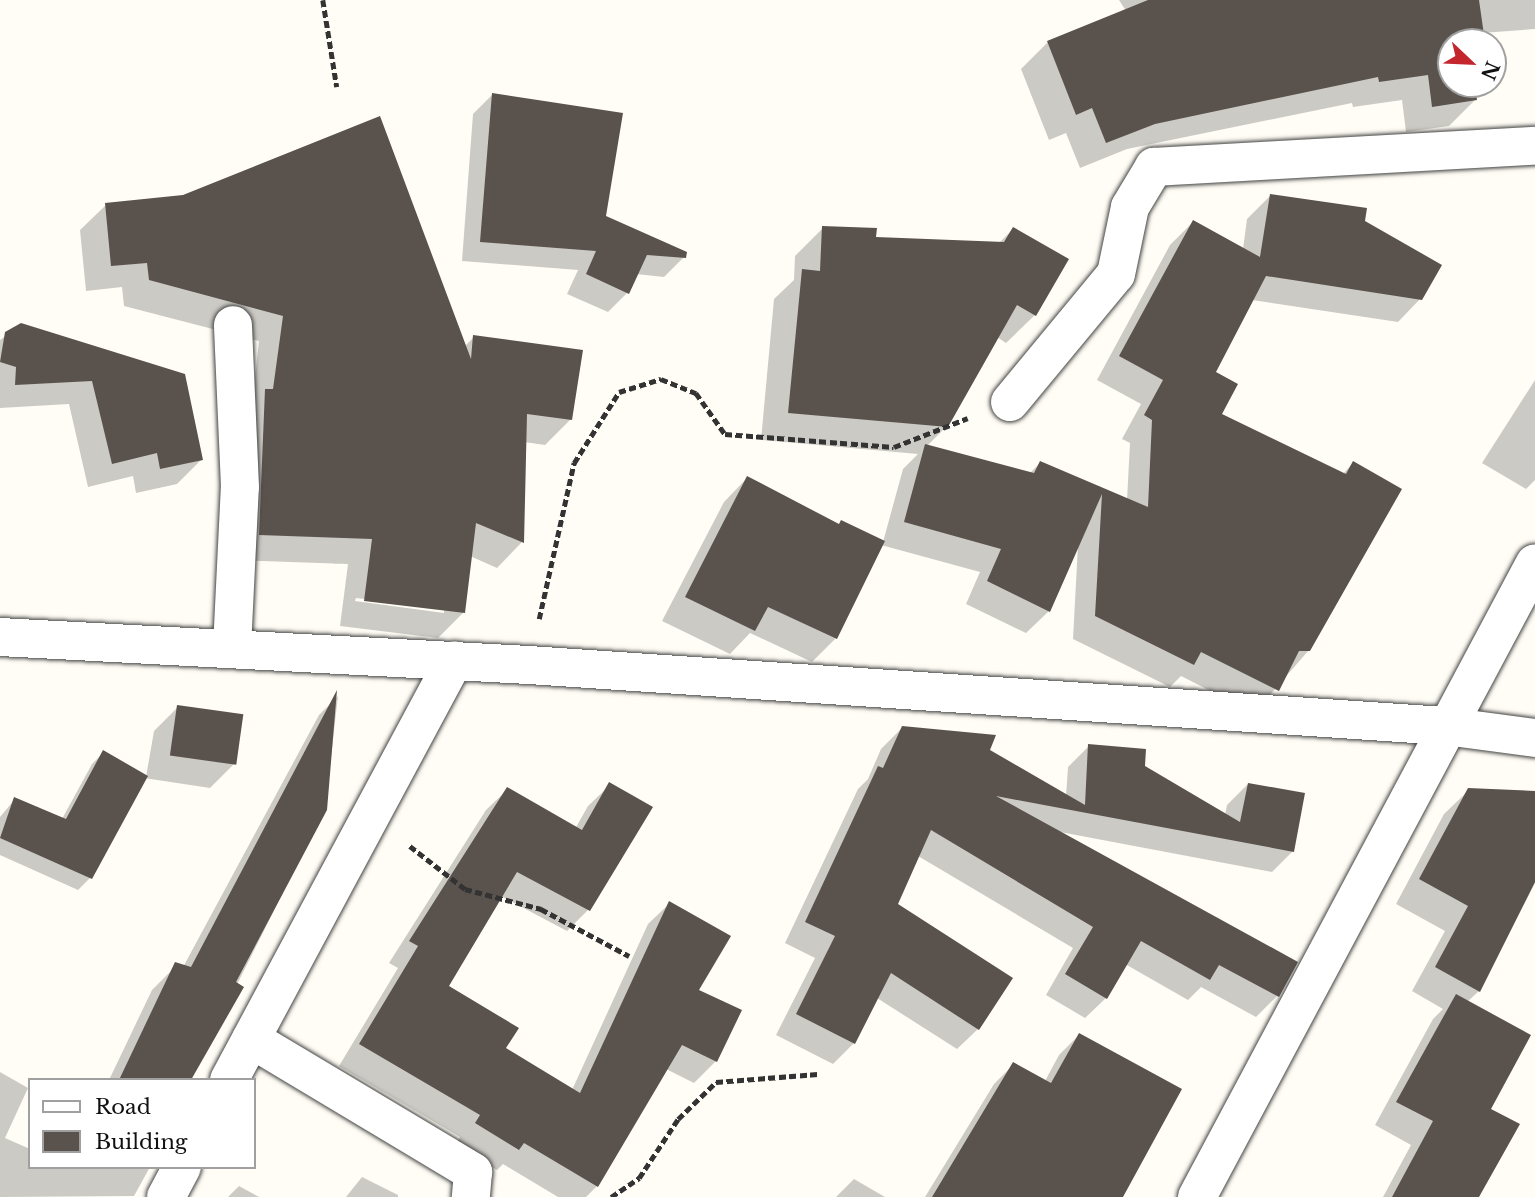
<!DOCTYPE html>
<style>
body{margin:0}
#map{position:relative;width:1535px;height:1197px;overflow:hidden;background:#fffdf5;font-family:"Libre Baskerville",serif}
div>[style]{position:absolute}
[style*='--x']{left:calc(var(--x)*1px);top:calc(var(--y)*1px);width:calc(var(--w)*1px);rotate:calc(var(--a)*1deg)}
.shadow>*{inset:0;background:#0003}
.building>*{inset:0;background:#5a524d;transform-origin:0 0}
.path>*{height:4.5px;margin-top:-2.25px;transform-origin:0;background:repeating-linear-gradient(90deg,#333 0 7px,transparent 0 10.5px)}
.roads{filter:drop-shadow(0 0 2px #444) drop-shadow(0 0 2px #444)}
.minor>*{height:38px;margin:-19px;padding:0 19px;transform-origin:19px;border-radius:19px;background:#fff}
span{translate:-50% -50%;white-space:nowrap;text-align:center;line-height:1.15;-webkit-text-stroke:7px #fff;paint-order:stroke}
.legend{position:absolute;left:28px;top:1078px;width:228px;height:91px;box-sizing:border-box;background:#fff;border:2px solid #a0a0a0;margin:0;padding:9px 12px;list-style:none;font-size:21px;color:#111}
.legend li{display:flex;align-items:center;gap:14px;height:35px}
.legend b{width:35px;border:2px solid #a0a0a0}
.north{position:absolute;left:1437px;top:28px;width:70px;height:70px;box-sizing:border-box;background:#fff;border:2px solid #a0a0a0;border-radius:50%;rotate:113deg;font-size:19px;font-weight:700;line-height:28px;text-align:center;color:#111}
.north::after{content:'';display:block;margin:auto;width:24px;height:32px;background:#c4262e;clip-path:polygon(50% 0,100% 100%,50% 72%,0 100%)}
</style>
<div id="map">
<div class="shadow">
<div style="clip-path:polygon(1119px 0,1535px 0,1535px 29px,1482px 33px,1483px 42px,1451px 42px,1451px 84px,1474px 84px,1475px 100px,1449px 126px,1406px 132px,1402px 100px,1353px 107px,1352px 103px,1127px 149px,1080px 168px,1066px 133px,1049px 140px,1021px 69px,1048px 42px,1126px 11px)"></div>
<div style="clip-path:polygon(493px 94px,604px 217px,684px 257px,664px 277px,636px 274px,627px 293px,608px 312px,567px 294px,578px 270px,462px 261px,473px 114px)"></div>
<div style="clip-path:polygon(1270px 196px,1363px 221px,1421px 298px,1398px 322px,1252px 300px,1213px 373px,1219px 414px,1343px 474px,1353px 463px,1309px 650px,1254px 713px,1181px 676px,1170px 687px,1073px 639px,1078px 545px,1049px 611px,1026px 633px,966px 604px,980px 572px,881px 545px,836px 638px,812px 662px,750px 633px,730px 654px,662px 621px,724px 502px,747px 478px,838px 525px,883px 542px,903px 469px,918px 454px,761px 440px,774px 299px,794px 280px,795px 256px,823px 228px,874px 238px,999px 243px,1013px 229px,1035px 315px,1006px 343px,997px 337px,947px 426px,927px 446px,1029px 474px,1040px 463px,1127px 500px,1130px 443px,1122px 439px,1141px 404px,1097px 380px,1170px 245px,1193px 222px,1243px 249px,1247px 219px)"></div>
<div style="clip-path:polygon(evenodd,106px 205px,465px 346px,474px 337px,571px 419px,545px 445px,524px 442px,522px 542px,497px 568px,470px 556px,463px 613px,438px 638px,340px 626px,348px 564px,235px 560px,259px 341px,124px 306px,122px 287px,86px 291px,80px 230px,106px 205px,356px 598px,444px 609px,444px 613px,355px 601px,356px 598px)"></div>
<div style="clip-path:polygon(18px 327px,201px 460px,177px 484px,136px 493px,133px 476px,88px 487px,69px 404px,0 408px,0 340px)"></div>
<div style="clip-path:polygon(1535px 380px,1535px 480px,1526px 489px,1482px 463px)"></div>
<div style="clip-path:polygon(338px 696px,325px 809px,189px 1080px,109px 1080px,152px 990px,174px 968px,182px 969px,319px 715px)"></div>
<div style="clip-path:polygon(178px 707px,234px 764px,210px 788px,144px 778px,90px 878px,78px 890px,0 855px,0 817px,15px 799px,62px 819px,92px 764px,104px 752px,146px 777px,154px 731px)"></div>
<div style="clip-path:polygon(902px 728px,988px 750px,1066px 796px,1068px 767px,1089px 746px,1143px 767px,1225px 816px,1227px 805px,1248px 784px,1293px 851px,1272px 872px,1060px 832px,1277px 996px,1256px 1017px,1201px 987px,1188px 1000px,1125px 964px,1106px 998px,1085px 1018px,1046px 995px,1073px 948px,918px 856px,896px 905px,978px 1029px,957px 1049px,877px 998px,854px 1043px,833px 1064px,776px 1035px,815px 958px,785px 943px,858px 789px,868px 779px,881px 749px)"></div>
<div style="clip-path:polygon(610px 785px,588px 910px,567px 931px,501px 896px,446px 987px,504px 1049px,572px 1090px,648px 924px,670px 903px,716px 1061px,694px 1083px,666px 1069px,597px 1186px,586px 1197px,558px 1197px,503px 1164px,497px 1170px,455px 1145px,460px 1137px,339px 1066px,398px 968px,389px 963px,486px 810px,508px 789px,575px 829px,588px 806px)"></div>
<div style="clip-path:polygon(1469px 790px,1535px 793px,1535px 883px,1479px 991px,1467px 1002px,1488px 1109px,1477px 1197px,1383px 1197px,1411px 1145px,1375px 1125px,1433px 1019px,1443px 1009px,1412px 991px,1445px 931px,1396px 904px,1444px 814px)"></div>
<div style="clip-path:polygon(1079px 1035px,1120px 1197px,925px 1197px,994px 1084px,1014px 1064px,1045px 1081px,1059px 1055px)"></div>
<div style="clip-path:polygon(0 1072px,28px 1088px,5px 1138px,30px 1149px,30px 1167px,150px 1167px,134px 1196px,0 1197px)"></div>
<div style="clip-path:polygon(362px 1177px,398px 1195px,398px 1197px,346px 1197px)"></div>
<div style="clip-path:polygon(854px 1179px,885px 1197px,836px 1197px)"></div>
<div style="clip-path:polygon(239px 1186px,259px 1197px,228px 1197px)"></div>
</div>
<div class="building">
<div style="clip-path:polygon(1148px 0,1479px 0,1485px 42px,1451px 42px,1451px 84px,1475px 84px,1477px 100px,1432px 107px,1428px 75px,1379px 82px,1378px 77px,1155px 124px,1106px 143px,1092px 108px,1076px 115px,1047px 41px)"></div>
<div style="clip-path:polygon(492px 93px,623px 113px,606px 216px,687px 252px,686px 258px,647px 255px,629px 294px,586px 274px,596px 251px,480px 242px)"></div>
<div style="clip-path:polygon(380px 116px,471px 359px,473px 335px,583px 350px,572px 420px,527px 414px,524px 543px,476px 523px,465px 613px,364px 601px,372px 539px,259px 535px,265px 389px,273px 389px,283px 316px,149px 280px,147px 263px,111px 266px,105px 203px,183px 195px)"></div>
<div style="clip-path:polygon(1270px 194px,1367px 208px,1365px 221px,1442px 265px,1422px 300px,1266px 276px,1216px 372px,1238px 384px,1222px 414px,1346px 474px,1353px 461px,1402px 489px,1310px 651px,1299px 651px,1279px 691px,1201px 652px,1194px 665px,1095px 616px,1102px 494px,1050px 612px,987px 581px,1001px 549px,904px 522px,925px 444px,1034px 473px,1040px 461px,1148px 507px,1152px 420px,1144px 415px,1163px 380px,1119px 356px,1193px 220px,1260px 257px)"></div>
<div style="clip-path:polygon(822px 226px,877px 228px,876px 237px,1004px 242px,1013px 227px,1069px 259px,1036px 316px,1017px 305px,948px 427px,788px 413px,802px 269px,820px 271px)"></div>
<div style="clip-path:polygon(21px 323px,185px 374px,203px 460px,160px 469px,157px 453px,112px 464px,92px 381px,15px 385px,16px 367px,0 362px,5px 332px)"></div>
<div style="clip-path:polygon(747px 476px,839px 524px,841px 520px,885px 541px,837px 639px,768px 607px,755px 631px,685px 597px)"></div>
<div style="clip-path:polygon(337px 690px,327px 810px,236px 982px,244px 987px,191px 1080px,119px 1080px,175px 962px,191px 967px)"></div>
<div style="left:177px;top:705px;width:67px;height:51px;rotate:8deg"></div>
<div style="clip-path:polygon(902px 726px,996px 735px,990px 750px,1085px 805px,1088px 744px,1146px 749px,1145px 766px,1240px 822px,1248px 783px,1305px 793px,1294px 852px,996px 796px,1298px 962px,1279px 997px,1219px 965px,1210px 980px,1141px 941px,1107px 999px,1065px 974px,1093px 927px,931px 830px,898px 904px,1013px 978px,979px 1030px,891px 973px,855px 1044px,796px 1014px,835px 936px,805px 922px,878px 766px,883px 768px)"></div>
<div style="clip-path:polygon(103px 750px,148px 776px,92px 879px,0 838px,14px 797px,66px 819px)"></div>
<div style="clip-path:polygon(609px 782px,653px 807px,590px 911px,517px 872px,449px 986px,519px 1028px,506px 1048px,580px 1093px,669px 901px,731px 936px,699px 990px,742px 1010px,717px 1062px,682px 1045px,598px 1187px,524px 1143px,519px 1150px,475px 1123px,480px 1115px,359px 1044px,418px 946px,409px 941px,507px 787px,582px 830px)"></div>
<div style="clip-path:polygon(1468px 788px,1535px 791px,1535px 882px,1480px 992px,1435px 967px,1468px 906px,1419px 879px)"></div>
<div style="clip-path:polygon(1456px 994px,1531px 1035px,1491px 1109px,1520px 1124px,1479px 1197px,1392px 1197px,1433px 1121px,1396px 1102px)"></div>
<div style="clip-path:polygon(1079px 1033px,1182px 1089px,1123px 1197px,932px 1197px,1013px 1062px,1051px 1083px)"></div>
</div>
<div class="path">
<div style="--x:323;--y:0;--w:88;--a:80.9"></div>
<div style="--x:539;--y:619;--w:160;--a:-77.4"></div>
<div style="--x:574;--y:463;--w:84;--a:-57.6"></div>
<div style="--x:619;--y:392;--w:44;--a:-17.2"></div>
<div style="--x:661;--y:379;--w:38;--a:22"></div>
<div style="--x:696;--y:393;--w:50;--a:54.7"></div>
<div style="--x:725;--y:434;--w:169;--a:4.4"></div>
<div style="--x:894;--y:447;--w:79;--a:-21.4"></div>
<div style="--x:410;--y:846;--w:70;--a:38"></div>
<div style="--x:465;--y:889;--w:79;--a:14.7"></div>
<div style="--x:541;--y:909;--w:100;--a:28.1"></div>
<div style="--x:611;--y:1197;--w:34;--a:-34"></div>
<div style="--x:639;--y:1178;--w:71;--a:-56.5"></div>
<div style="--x:678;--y:1119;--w:53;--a:-44.2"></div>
<div style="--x:716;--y:1082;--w:102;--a:-4.5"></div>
</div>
<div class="roads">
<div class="minor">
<div style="--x:1010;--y:402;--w:166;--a:-50.4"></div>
<div style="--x:1116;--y:274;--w:68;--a:-78.2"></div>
<div style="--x:1130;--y:207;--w:47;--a:-59"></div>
<div style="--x:1154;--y:167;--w:382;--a:-3.2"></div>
<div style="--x:0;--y:637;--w:530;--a:3.03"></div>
<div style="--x:529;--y:665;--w:918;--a:3.81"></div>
<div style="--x:1445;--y:726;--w:91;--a:7.6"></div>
<div style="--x:232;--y:648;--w:161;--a:-87.2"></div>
<div style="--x:240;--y:487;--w:162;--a:-92.5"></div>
<div style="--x:251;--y:1039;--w:259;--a:30.9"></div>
<div style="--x:473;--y:1172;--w:25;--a:95"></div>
<div style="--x:229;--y:1080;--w:476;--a:-61.8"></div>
<div style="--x:166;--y:1197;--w:34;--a:-62"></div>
<div style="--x:1197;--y:1197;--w:718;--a:-61.94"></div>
</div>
</div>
<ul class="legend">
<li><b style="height:9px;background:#fff"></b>Road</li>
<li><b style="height:19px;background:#5a524d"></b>Building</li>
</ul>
<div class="north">N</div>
</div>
